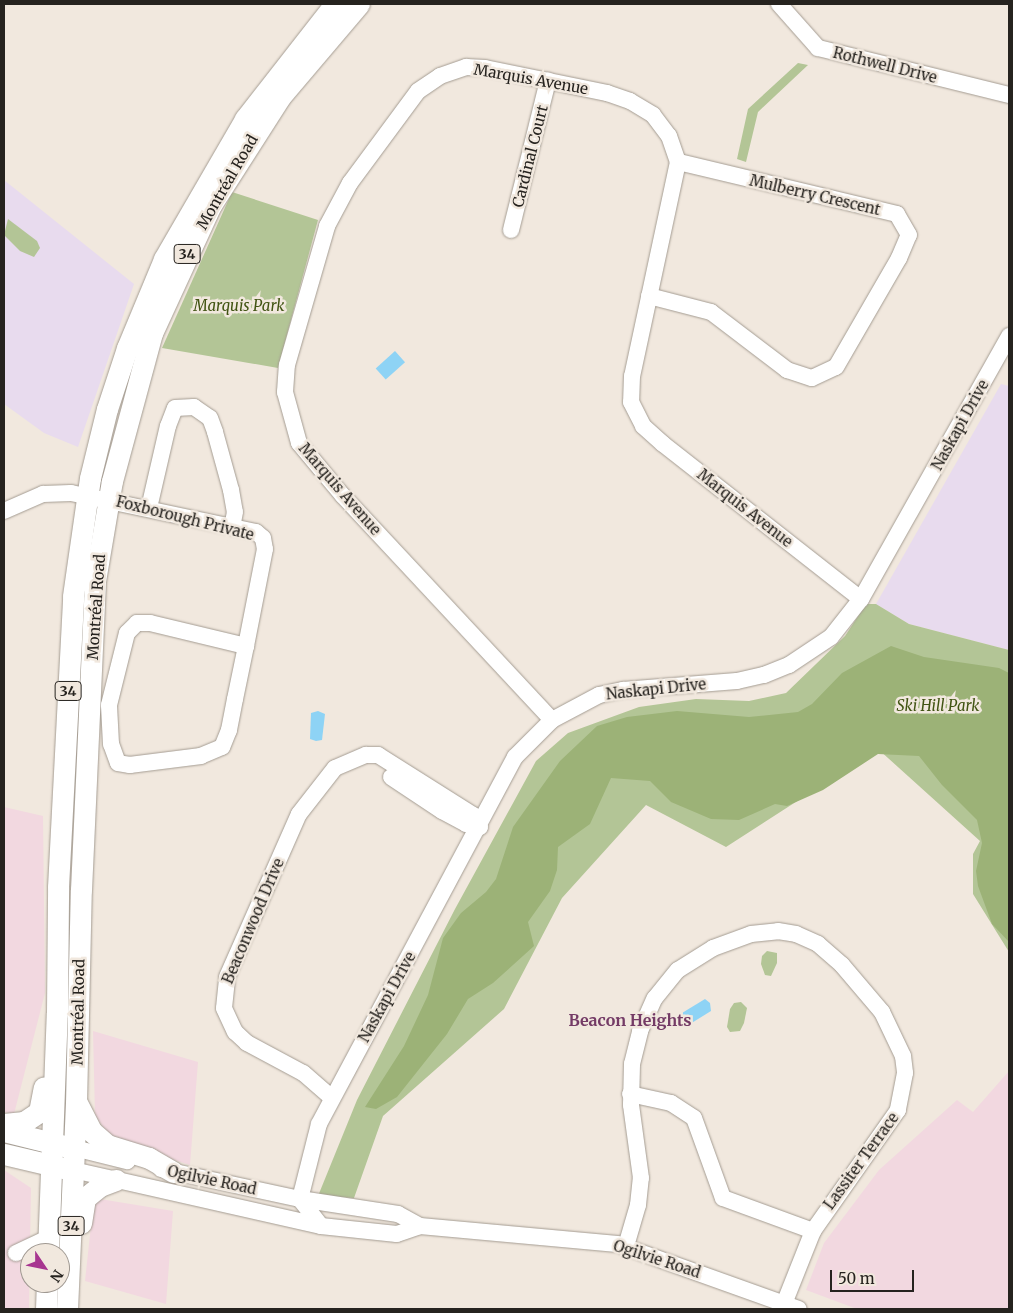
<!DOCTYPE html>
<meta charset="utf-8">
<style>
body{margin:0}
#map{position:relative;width:1013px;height:1313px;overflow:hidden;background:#f1e8de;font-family:Merriweather,serif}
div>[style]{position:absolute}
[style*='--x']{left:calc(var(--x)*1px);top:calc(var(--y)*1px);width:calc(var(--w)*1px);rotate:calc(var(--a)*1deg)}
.commercial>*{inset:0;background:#f2d8e0}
.education>*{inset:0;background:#e8dbee}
.green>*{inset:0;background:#b3c596}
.forest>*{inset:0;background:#9cb277}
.water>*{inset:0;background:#8ed3f5;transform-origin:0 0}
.roads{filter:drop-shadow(0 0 1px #a49c92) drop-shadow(0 0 1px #a49c92)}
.minor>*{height:16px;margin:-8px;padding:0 8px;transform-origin:8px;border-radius:8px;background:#fff}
.major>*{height:21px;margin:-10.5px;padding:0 10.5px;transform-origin:10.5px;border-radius:10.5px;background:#fff}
span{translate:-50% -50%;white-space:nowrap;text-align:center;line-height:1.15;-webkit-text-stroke:5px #f1e8de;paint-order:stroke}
.shield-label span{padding:1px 4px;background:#f1e8de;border:1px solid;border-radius:4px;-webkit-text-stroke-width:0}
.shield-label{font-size:14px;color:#26231f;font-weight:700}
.street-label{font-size:15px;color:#26231f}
.park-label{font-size:15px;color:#415413;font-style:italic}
.neighbourhood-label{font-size:16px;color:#743b66;font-weight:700}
.frame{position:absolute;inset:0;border:5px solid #26231f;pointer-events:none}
.north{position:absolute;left:20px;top:1243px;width:50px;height:50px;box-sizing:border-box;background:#f1e8de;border:1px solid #a09992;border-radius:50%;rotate:124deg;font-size:14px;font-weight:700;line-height:20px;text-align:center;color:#26231f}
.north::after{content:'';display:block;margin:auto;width:18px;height:22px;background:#a73590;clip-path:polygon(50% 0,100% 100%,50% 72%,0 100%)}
.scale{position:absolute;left:830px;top:1270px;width:84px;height:22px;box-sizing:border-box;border:2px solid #26231f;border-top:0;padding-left:6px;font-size:15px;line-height:18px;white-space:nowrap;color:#26231f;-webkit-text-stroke:4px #f1e8de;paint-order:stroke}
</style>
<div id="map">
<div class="commercial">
<div style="clip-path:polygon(4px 807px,43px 816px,45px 993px,14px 1114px,4px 1112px)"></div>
<div style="clip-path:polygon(93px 1031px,198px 1062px,190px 1165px,112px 1140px,95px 1115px)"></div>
<div style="clip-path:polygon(1009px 1071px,1009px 1309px,857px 1309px,806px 1290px,824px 1243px,879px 1170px,957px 1100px,973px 1112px)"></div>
<div style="clip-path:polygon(4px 1170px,31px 1188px,29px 1309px,4px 1309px)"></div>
<div style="clip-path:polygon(94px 1198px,173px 1211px,166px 1304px,85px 1281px)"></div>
</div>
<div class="education">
<div style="clip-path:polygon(4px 180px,134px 284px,78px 447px,44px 433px,4px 404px)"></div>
<div style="clip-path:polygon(1001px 384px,1009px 386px,1009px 650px,909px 624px,876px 604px)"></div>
</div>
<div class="green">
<div style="clip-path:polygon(798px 63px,808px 65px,758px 112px,746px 162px,737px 159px,748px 109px)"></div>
<div style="clip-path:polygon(232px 192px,318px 220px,278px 368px,162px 348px)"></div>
<div style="clip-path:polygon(8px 219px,37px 241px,40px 248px,34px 257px,20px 251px,4px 235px)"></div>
<div style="clip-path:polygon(866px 604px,876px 604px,909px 624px,1009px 650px,1009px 952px,973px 894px,973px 854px,980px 841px,878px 749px,726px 847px,646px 805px,562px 898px,504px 1009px,383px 1116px,354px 1198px,318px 1196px,357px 1100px,455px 909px,536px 761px,568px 733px,639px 707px,696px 699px,749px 701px,786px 693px,845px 636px)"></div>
<div style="clip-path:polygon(767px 951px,777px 953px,777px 963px,771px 976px,765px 975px,761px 964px,762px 956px)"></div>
<div style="clip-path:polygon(741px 1002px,747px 1008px,744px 1023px,740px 1031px,730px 1032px,727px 1027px,730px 1009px,734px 1003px)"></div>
</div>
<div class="forest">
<div style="clip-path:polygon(891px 646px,924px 657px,999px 668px,1009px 673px,1009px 942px,992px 924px,978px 886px,976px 871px,982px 843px,977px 820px,942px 785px,919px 756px,878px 754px,823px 790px,787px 806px,775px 804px,739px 820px,711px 819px,671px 802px,650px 781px,611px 778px,590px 824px,558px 847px,557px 870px,550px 891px,528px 922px,534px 946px,493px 983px,468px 999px,447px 1034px,397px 1097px,376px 1109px,365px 1107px,404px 1046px,428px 995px,443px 938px,461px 913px,486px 892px,496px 879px,513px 827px,560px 761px,597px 726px,627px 717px,677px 711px,749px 717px,798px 712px,812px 704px,842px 673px)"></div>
</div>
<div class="water">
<div style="left:395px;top:351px;width:15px;height:26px;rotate:48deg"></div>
<div style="clip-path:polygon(318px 711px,325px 714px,322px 740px,316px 741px,310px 739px,311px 713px)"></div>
<div style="clip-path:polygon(705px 999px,710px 1003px,711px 1011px,690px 1024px,683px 1019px,682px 1013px)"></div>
</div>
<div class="roads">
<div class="minor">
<div style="--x:779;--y:4;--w:59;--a:48.4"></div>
<div style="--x:818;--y:48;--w:197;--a:13.8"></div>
<div style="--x:511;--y:230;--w:154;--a:-76.1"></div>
<div style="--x:649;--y:296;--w:64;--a:14.5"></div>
<div style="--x:711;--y:312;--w:96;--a:37.3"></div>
<div style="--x:787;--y:370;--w:26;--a:18"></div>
<div style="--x:812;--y:378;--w:26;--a:-25"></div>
<div style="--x:836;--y:367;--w:126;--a:-60"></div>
<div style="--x:899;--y:258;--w:25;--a:-67"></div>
<div style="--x:909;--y:235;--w:24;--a:-120"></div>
<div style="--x:897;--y:214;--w:225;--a:-166.6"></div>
<div style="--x:149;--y:508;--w:84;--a:-77"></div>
<div style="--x:168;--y:426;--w:19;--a:-69"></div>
<div style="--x:175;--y:408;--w:19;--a:-3"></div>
<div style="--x:194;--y:407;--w:19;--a:35"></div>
<div style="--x:210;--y:418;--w:15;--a:70"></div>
<div style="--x:215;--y:432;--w:60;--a:74.6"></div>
<div style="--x:231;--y:490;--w:22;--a:80"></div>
<div style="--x:235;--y:512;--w:15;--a:101"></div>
<div style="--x:4;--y:511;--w:43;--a:-23.6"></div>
<div style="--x:43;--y:494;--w:28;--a:-2"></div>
<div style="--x:71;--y:493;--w:189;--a:11.9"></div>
<div style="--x:256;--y:532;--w:9;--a:41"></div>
<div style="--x:263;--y:538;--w:11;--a:80"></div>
<div style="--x:265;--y:549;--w:99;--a:101.1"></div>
<div style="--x:246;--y:646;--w:54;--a:101.7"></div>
<div style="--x:235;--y:699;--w:32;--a:101"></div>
<div style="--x:229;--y:730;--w:18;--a:112"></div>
<div style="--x:222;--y:747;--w:23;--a:157"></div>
<div style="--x:201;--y:756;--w:72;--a:172.8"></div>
<div style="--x:130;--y:765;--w:12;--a:-171"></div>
<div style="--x:118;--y:763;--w:20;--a:-110"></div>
<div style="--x:111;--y:744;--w:39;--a:-93"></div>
<div style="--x:109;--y:705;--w:74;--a:-76"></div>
<div style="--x:127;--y:633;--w:14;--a:-45"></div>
<div style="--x:137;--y:623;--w:13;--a:0"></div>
<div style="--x:150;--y:623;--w:99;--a:13.5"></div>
<div style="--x:552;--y:720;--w:306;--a:-133"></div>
<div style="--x:343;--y:496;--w:69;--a:-129.7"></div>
<div style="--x:299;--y:443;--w:53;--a:-105.4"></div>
<div style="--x:285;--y:392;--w:27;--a:-86"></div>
<div style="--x:287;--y:365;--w:145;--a:-73.9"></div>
<div style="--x:327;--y:226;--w:49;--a:-61.9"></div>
<div style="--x:350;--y:183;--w:114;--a:-53.5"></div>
<div style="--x:418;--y:91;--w:27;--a:-34"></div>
<div style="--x:440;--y:76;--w:28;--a:-19"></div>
<div style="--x:466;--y:67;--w:19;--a:3"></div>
<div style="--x:485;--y:68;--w:125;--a:11.6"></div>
<div style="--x:607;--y:93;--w:24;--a:19"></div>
<div style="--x:630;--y:101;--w:27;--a:31"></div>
<div style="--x:653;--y:115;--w:26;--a:53"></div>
<div style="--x:669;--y:136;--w:28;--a:71"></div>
<div style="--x:678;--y:162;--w:219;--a:102.1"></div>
<div style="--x:632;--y:376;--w:26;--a:92"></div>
<div style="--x:631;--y:402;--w:27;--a:63"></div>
<div style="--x:643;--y:426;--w:27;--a:42"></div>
<div style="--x:663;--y:444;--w:251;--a:38.1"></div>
<div style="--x:391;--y:777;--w:61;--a:33.7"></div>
<div style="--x:442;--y:811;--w:27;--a:28"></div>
<div style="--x:466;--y:824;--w:14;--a:12"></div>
<div style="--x:630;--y:1094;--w:42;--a:12.4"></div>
<div style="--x:671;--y:1103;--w:27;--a:33"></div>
<div style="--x:694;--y:1118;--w:85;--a:70.1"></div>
<div style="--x:723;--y:1198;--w:96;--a:20.1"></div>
<div style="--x:332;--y:1098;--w:38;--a:-139"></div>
<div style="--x:303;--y:1073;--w:64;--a:-151.8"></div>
<div style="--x:247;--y:1043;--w:16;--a:-137"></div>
<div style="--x:235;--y:1032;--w:26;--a:-115"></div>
<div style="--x:224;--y:1008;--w:31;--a:-84"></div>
<div style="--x:227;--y:977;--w:178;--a:-66.2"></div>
<div style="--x:299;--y:814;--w:58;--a:-52"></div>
<div style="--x:335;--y:768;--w:34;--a:-23"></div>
<div style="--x:366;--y:755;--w:12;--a:0"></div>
<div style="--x:378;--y:755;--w:112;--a:32.3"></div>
<div style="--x:473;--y:815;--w:14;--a:60"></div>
<div style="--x:74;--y:1148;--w:55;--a:13.8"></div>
<div style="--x:161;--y:1169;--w:142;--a:12.2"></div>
<div style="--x:300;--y:1199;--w:99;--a:8.7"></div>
<div style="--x:398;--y:1214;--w:25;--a:29"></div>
<div style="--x:420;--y:1226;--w:198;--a:5.2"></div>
<div style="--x:617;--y:1244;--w:193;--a:19.7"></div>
<div style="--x:73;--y:1170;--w:254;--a:12.7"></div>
<div style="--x:321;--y:1226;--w:76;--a:6"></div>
<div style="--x:397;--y:1234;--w:24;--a:-19"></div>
<div style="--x:321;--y:1226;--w:34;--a:-128"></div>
<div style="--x:300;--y:1199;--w:77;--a:-75.8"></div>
<div style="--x:319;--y:1124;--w:416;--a:-61.9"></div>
<div style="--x:515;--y:757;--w:52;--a:-45"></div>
<div style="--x:552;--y:720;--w:53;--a:-28"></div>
<div style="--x:599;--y:695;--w:25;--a:-12"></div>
<div style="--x:623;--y:690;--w:114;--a:-4.5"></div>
<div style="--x:737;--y:681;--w:28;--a:-13"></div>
<div style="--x:764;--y:675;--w:27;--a:-22"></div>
<div style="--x:789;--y:665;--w:50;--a:-33.7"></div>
<div style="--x:831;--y:637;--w:48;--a:-51.7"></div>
<div style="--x:861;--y:599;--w:302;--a:-60.6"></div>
<div style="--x:626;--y:1246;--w:43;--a:-73.7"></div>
<div style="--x:638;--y:1205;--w:27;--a:-84"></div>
<div style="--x:641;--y:1178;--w:74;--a:-97.8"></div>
<div style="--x:631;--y:1105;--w:41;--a:-88.6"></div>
<div style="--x:632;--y:1064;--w:34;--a:-76"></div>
<div style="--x:640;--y:1031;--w:36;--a:-66"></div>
<div style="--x:655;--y:998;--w:36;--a:-51"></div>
<div style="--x:678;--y:970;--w:41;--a:-32.2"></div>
<div style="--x:713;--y:948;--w:40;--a:-20.2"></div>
<div style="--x:751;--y:934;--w:27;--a:-6"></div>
<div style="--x:778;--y:931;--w:18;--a:9"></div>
<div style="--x:796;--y:934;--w:24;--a:24"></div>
<div style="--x:818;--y:944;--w:32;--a:41"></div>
<div style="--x:842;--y:965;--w:62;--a:49.6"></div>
<div style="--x:882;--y:1012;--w:49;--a:64.5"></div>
<div style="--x:903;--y:1056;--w:17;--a:83"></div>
<div style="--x:905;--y:1073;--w:38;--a:101"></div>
<div style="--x:898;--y:1110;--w:148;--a:125.1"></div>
<div style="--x:813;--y:1231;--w:79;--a:111.7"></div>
<div style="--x:16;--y:1253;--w:35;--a:-25"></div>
</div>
<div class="major">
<div style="--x:77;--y:1103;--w:31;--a:63"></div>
<div style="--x:91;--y:1131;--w:21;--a:41"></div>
<div style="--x:107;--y:1145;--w:44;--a:17.2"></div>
<div style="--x:149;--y:1158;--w:28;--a:30"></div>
<div style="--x:4;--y:1124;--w:20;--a:-6"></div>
<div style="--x:24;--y:1122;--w:18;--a:-34"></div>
<div style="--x:39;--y:1112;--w:25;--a:-79"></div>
<div style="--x:4;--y:1131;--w:62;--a:14"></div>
<div style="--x:4;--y:1154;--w:61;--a:13.3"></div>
<div style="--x:81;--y:1223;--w:25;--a:-81"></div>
<div style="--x:85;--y:1198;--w:19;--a:-39"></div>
<div style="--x:100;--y:1186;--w:17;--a:-21"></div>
<div style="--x:48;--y:1253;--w:240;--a:-87.9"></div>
<div style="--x:57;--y:1013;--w:126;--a:-89.5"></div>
<div style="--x:58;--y:887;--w:291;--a:-87"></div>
<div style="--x:73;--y:596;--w:119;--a:-81.8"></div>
<div style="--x:90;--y:478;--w:71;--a:-76.2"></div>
<div style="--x:107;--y:409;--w:64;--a:-71.8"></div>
<div style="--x:127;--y:348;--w:96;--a:-67.4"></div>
<div style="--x:164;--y:259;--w:162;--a:-59.9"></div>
<div style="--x:245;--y:119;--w:146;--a:-52"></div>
<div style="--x:46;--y:1309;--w:26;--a:-88"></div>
<div style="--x:67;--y:1309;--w:206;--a:-87.5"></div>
<div style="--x:76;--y:1103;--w:213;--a:-88.7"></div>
<div style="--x:81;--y:890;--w:309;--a:-87.4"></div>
<div style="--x:95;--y:581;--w:101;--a:-80.4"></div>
<div style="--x:112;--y:481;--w:153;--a:-74.9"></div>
<div style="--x:152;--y:333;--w:141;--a:-65.3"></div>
<div style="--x:211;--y:205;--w:128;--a:-57.4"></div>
<div style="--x:280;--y:97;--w:122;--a:-49.7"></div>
</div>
</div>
<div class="shield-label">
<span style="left:187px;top:254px">34</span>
<span style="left:68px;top:691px">34</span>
<span style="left:71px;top:1226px">34</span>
</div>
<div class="street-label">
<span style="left:885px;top:65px;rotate:14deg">Rothwell Drive</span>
<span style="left:531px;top:79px;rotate:10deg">Marquis Avenue</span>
<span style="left:530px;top:156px;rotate:-76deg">Cardinal Court</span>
<span style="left:227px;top:182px;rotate:-60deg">Montréal Road</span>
<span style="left:815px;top:195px;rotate:13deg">Mulberry Crescent</span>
<span style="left:960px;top:425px;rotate:-61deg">Naskapi Drive</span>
<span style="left:340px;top:489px;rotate:49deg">Marquis Avenue</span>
<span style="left:745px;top:508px;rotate:38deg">Marquis Avenue</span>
<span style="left:185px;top:518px;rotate:14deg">Foxborough Private</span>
<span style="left:96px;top:607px;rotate:-86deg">Montréal Road</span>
<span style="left:656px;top:689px;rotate:-6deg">Naskapi Drive</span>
<span style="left:253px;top:921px;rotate:-67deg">Beaconwood Drive</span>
<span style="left:387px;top:997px;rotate:-61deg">Naskapi Drive</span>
<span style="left:78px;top:1012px;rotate:-89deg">Montréal Road</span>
<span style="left:861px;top:1161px;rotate:-54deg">Lassiter Terrace</span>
<span style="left:212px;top:1180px;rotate:12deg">Ogilvie Road</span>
<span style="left:657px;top:1259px;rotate:18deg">Ogilvie Road</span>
</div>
<div class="park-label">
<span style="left:239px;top:306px">Marquis Park</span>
<span style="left:938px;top:706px">Ski Hill Park</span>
</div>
<div class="neighbourhood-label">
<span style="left:630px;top:1020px">Beacon Heights</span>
</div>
<div class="frame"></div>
<div class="north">N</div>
<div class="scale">50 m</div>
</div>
